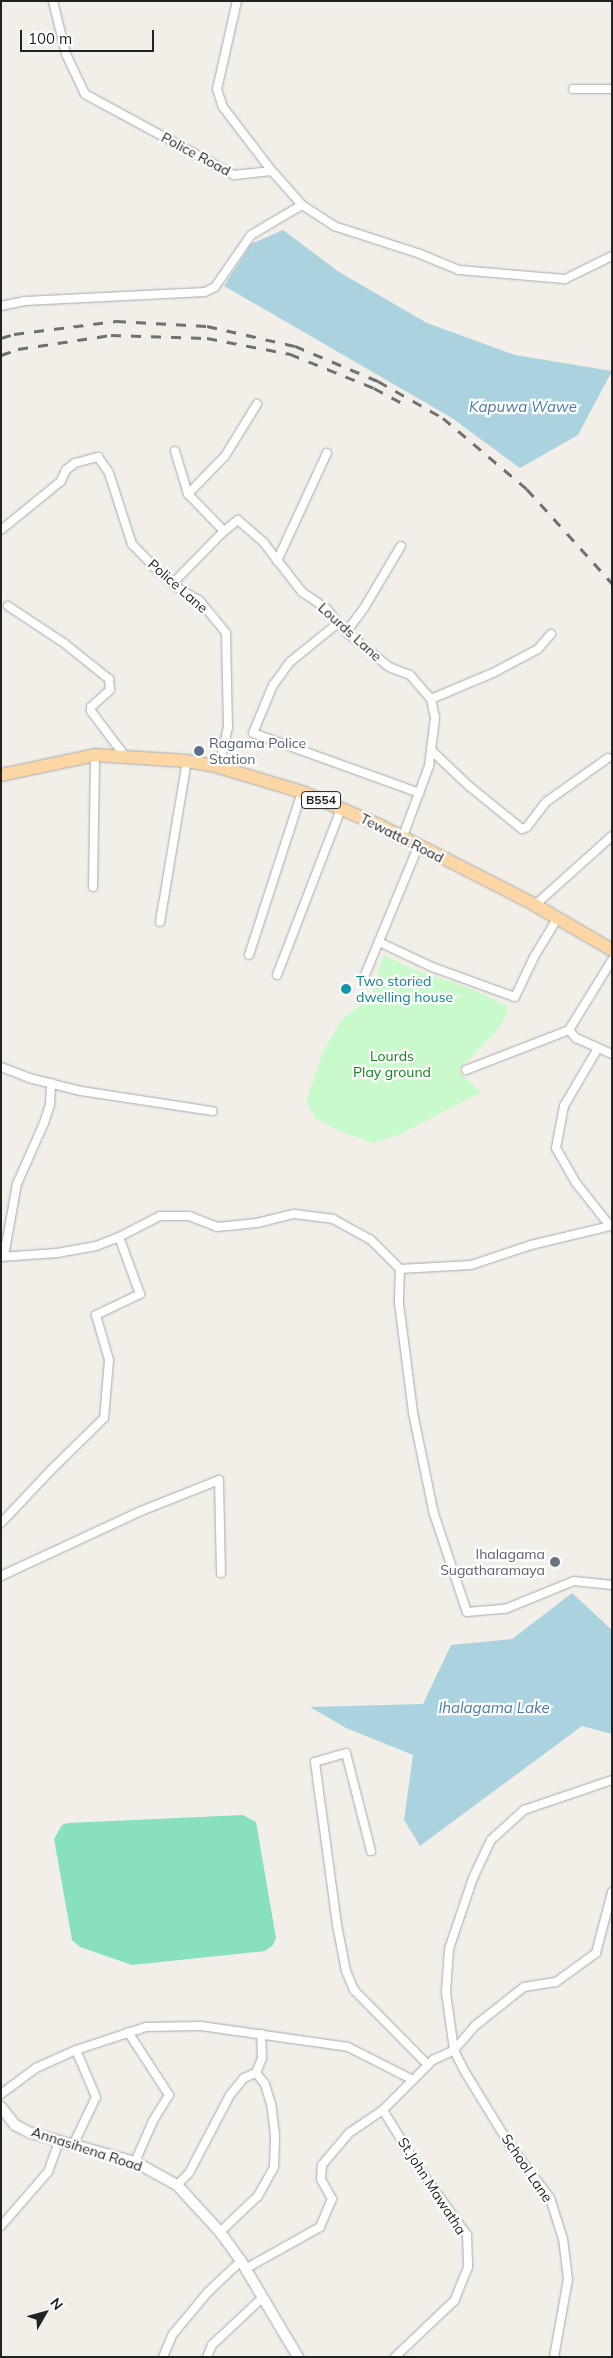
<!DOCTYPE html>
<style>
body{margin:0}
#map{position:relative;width:613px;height:2358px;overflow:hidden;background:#f2efe9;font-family:Mulish,sans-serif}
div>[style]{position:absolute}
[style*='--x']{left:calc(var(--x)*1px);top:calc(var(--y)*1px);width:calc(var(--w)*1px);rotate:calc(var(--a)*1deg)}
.park>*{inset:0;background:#c8facc}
.pitch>*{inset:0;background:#88e0be}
.water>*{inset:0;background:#aad3df}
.roads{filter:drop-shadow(0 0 1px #a9a9a9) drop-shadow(0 0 1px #a9a9a9)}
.minor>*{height:8px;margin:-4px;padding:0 4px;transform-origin:4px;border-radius:4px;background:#fff}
.tertiary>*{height:10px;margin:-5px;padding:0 5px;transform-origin:5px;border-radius:5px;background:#fff}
.primary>*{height:12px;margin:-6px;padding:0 6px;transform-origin:6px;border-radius:6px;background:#fcd6a4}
.rail>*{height:2.5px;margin-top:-1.25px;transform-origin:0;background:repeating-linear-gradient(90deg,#707070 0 10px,transparent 0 20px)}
.dots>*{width:14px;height:14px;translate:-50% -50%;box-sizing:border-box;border:2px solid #fff;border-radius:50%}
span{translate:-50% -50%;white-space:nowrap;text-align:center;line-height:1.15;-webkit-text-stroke:4.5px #fff;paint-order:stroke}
.shield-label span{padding:1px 4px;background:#fff;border:1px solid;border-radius:4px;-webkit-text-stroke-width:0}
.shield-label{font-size:12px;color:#222;font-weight:700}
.street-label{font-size:14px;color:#222}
.service-label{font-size:14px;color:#4e5e75}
.left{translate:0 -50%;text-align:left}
.culture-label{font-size:14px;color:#0d838f}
.park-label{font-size:14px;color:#0c8416}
.worship-label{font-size:14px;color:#5b616d}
.right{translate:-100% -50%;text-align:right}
.water-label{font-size:15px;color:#4a7aab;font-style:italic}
.frame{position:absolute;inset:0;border:2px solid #222;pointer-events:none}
.north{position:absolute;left:20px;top:2288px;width:50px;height:50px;-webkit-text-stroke:4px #fff;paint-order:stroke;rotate:52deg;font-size:14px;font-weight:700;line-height:20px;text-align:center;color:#222}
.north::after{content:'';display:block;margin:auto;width:18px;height:22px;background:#222;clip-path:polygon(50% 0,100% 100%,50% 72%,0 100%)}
.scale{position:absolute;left:20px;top:30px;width:134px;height:22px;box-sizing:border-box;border:2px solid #222;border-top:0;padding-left:6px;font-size:15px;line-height:18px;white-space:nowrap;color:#222;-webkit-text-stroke:4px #fff;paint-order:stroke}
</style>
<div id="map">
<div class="park">
<div style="clip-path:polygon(383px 955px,413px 969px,472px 989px,507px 1006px,508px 1014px,497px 1030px,458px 1071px,481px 1092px,401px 1134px,373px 1143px,342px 1132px,315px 1118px,306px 1101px,323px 1052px,342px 1019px,371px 998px)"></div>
</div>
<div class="pitch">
<div style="clip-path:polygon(243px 1815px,256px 1822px,276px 1938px,273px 1945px,265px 1951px,132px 1965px,80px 1947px,72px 1940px,54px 1839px,62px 1825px,68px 1823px)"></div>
</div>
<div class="water">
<div style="clip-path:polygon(283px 230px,339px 272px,427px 323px,515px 355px,612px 371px,578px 435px,520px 468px,452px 418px,224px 286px,251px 244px)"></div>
<div style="clip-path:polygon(572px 1593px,612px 1630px,612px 1734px,582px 1726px,420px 1846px,404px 1820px,413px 1755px,346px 1728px,310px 1707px,423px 1704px,451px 1645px,512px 1639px)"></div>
</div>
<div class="roads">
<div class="minor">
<div style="--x:237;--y:1;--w:90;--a:102.8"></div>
<div style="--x:217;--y:89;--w:19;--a:72"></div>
<div style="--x:223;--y:107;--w:81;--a:52.6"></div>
<div style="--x:573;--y:89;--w:39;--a:0"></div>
<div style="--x:302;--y:205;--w:38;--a:33"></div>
<div style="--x:334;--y:226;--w:90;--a:18"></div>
<div style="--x:420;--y:254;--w:42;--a:22.3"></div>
<div style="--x:459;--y:270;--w:106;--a:4.9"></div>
<div style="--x:565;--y:279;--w:52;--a:-26.1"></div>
<div style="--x:1;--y:306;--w:25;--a:-12"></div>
<div style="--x:25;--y:301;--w:180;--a:-2.9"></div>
<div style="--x:205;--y:292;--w:11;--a:-27"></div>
<div style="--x:215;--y:287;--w:63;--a:-55.3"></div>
<div style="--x:251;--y:235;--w:59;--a:-30.5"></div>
<div style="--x:302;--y:205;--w:45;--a:-131.4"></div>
<div style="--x:272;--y:171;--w:38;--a:174"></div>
<div style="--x:234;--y:175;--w:170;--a:-151.5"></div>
<div style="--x:85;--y:94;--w:44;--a:-115.4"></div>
<div style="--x:66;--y:54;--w:55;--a:-103.8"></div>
<div style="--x:175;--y:451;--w:45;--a:73.2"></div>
<div style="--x:1;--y:530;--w:77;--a:-39.2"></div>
<div style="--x:61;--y:481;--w:12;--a:-66"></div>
<div style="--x:66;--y:470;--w:11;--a:-38"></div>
<div style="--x:75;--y:463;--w:24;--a:-15"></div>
<div style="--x:98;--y:457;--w:19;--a:55"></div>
<div style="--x:109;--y:473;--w:75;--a:72.1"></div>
<div style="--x:132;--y:544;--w:37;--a:46"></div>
<div style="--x:158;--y:571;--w:30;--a:40"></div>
<div style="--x:181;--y:590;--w:22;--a:30"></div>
<div style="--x:200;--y:601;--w:41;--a:50.9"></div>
<div style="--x:226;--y:633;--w:94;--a:88.8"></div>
<div style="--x:228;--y:727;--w:41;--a:102.7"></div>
<div style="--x:224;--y:531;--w:52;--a:-134.2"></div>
<div style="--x:188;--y:494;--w:53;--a:-45.8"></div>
<div style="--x:225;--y:456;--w:61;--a:-58.4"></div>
<div style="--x:277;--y:561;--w:119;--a:-65.2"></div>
<div style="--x:174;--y:582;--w:71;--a:-45.6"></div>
<div style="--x:224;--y:531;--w:18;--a:-38"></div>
<div style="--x:238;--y:520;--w:35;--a:41"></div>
<div style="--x:264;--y:543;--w:62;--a:52.2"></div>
<div style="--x:302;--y:592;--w:29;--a:34"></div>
<div style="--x:326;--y:608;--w:31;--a:50"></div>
<div style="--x:346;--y:632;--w:55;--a:39.1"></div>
<div style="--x:389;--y:667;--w:22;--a:21"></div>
<div style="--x:410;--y:675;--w:32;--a:49"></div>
<div style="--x:431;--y:699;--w:19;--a:78"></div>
<div style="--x:435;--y:718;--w:48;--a:97.1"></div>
<div style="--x:429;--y:766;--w:75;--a:110.4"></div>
<div style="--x:8;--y:606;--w:67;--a:33.5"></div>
<div style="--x:64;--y:643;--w:58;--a:38.7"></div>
<div style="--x:109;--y:679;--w:11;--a:85"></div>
<div style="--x:110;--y:690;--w:25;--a:138"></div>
<div style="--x:91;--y:707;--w:4;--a:90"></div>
<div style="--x:91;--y:711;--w:55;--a:53.1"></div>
<div style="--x:338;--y:623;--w:62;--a:140.9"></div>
<div style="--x:290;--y:662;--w:29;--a:126"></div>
<div style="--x:273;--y:685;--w:52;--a:112.6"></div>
<div style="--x:253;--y:733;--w:177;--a:19.8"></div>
<div style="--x:346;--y:632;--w:30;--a:-53"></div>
<div style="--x:364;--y:608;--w:72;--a:-59.2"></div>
<div style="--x:431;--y:699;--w:67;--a:-22.8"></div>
<div style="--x:493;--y:673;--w:51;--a:-28.1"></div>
<div style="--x:538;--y:649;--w:20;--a:-49"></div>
<div style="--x:431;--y:750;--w:52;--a:43.5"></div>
<div style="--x:469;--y:786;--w:68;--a:39.1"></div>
<div style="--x:522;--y:829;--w:5;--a:-22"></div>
<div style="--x:527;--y:827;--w:31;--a:-53"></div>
<div style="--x:546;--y:802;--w:76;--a:-35.4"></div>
<div style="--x:93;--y:887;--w:132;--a:-89.1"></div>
<div style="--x:535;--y:905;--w:103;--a:-41.9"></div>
<div style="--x:160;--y:922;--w:163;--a:-80.5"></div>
<div style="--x:379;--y:942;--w:59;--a:25.3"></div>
<div style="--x:432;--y:967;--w:88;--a:19.9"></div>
<div style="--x:515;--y:997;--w:44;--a:-64.6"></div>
<div style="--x:534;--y:957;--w:44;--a:-58.8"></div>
<div style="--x:249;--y:955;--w:171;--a:-72"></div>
<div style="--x:612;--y:960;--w:82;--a:121.6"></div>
<div style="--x:569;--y:1030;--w:11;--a:49"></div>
<div style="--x:576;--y:1038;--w:39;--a:24"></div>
<div style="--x:277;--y:975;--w:178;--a:-68.9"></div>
<div style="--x:365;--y:975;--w:139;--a:-67.5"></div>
<div style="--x:1;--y:1067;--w:30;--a:21"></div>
<div style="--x:29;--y:1078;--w:54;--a:14"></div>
<div style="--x:81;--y:1091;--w:133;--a:8.7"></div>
<div style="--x:466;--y:1070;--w:110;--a:-21.2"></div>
<div style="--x:119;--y:1237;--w:46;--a:-27.1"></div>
<div style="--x:160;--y:1216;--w:29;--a:0"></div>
<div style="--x:189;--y:1216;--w:30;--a:21"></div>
<div style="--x:217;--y:1227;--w:40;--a:-5.7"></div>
<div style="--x:257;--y:1223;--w:38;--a:-14"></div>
<div style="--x:294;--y:1214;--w:39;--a:7"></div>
<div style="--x:333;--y:1219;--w:43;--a:28.9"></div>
<div style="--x:371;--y:1240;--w:41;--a:45"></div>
<div style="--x:400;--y:1269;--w:34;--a:92"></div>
<div style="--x:399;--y:1303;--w:111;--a:82.7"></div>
<div style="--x:413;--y:1413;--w:103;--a:78.3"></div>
<div style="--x:434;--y:1514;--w:103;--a:71.4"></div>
<div style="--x:467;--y:1612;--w:38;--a:-5"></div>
<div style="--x:505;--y:1609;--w:74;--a:-22.1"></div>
<div style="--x:574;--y:1581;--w:38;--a:6"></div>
<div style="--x:4;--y:1256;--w:73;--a:-79.8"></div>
<div style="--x:17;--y:1184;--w:67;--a:-66.1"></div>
<div style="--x:44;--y:1123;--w:20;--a:-72"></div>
<div style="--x:50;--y:1104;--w:21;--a:-87"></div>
<div style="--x:1;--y:1257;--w:56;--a:-4.1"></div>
<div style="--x:57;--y:1253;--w:40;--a:-10"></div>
<div style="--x:96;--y:1246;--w:25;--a:-21"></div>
<div style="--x:119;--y:1237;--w:61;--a:69.8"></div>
<div style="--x:140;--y:1294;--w:49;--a:154.5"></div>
<div style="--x:96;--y:1315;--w:47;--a:73.9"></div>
<div style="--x:109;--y:1360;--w:58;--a:94.9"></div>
<div style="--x:104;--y:1418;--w:74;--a:135.5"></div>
<div style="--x:51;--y:1470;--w:73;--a:133.3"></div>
<div style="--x:400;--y:1269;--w:71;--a:-3.2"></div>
<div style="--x:471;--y:1265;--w:63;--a:-18.4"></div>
<div style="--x:531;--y:1245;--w:81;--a:-13.5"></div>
<div style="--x:610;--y:1226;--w:55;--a:-128.3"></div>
<div style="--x:576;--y:1183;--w:40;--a:-119.7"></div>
<div style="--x:556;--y:1148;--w:43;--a:-79.2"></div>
<div style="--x:564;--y:1106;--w:67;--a:-59.6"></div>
<div style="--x:1;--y:1576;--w:154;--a:-24.9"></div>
<div style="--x:141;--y:1511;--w:84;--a:-21.7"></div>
<div style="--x:219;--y:1480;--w:93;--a:88.8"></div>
<div style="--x:371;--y:1851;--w:101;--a:-104.3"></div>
<div style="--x:346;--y:1753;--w:32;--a:164"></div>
<div style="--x:315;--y:1762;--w:164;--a:82.3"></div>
<div style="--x:337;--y:1925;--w:47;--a:78.9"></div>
<div style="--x:346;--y:1971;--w:21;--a:67"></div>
<div style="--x:354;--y:1990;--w:105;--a:45.4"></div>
<div style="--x:128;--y:2032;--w:75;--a:56.9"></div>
<div style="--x:169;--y:2095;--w:31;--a:122"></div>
<div style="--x:153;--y:2121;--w:45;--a:113.7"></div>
<div style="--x:1;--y:2094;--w:44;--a:-36.6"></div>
<div style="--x:36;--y:2068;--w:44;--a:-24.2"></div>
<div style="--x:76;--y:2050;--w:74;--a:-18.2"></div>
<div style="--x:146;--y:2027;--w:55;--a:-1"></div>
<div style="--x:201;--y:2026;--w:148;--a:8.1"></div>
<div style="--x:348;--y:2047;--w:73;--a:26.9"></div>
<div style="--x:383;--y:2110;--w:67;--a:58.4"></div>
<div style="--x:418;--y:2167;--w:84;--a:54.2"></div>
<div style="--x:467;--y:2235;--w:32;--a:88"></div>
<div style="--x:468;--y:2267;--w:35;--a:112"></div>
<div style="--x:455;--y:2300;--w:83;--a:136.5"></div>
<div style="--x:73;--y:2145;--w:53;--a:-64.4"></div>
<div style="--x:96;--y:2097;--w:51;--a:-113.1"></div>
<div style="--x:177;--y:2185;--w:17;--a:-45"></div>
<div style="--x:189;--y:2173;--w:88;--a:-62.3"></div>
<div style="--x:230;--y:2095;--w:22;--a:-51"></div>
<div style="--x:244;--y:2078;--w:13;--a:-23"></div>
<div style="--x:256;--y:2073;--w:16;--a:-68"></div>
<div style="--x:262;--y:2058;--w:24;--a:-92"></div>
<div style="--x:1;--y:2226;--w:72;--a:-49"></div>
<div style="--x:48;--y:2172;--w:33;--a:-70"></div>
<div style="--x:220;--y:2232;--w:52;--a:-43.5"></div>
<div style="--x:258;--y:2196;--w:33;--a:-61"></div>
<div style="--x:274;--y:2167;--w:32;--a:-88"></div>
<div style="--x:275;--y:2135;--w:31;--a:-97"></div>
<div style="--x:271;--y:2104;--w:21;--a:-107"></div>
<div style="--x:265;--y:2084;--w:14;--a:-129"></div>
<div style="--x:245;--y:2269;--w:86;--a:-29.2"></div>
<div style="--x:320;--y:2227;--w:30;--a:-67"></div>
<div style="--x:332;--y:2199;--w:23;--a:-119"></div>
<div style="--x:321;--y:2179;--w:14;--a:-86"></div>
<div style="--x:322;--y:2165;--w:42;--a:-49.8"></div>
<div style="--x:349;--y:2133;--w:41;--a:-34.1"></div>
<div style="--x:383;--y:2110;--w:71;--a:-45"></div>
<div style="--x:433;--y:2060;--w:23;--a:-25"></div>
<div style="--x:454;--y:2050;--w:33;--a:-49"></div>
<div style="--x:476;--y:2025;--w:61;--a:-38.4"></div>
<div style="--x:524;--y:1987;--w:32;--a:-9"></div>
<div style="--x:556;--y:1982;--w:49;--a:-35.9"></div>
<div style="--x:596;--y:1953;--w:63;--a:-75.3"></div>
<div style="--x:163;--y:2357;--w:25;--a:-67"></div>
<div style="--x:173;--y:2334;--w:55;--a:-50.2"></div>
<div style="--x:208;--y:2292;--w:45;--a:-43.2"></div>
<div style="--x:207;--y:2357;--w:13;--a:-67"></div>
<div style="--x:212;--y:2345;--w:67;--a:-43.2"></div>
<div style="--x:554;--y:2357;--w:79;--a:-79.8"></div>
<div style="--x:568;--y:2279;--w:40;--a:-97.1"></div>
<div style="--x:563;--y:2239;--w:43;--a:-107.6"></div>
<div style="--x:550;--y:2198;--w:64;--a:-127.4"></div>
<div style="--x:511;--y:2147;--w:88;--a:-121.5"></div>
<div style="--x:465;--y:2072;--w:25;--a:-117"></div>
<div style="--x:454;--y:2050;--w:59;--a:-97.9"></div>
<div style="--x:446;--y:1992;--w:43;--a:-86"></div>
<div style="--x:449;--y:1949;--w:75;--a:-71.3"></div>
<div style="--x:473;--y:1878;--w:42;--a:-64.7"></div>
<div style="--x:491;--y:1840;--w:45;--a:-42.3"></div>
<div style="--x:524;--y:1810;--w:93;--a:-18.8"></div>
</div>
<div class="tertiary">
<div style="--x:1;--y:2107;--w:23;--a:52"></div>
<div style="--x:15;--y:2125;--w:18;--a:27"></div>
<div style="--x:31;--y:2133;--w:108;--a:15.6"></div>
<div style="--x:135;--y:2162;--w:48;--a:28.7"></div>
<div style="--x:177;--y:2185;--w:64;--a:47.5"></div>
<div style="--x:220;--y:2232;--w:36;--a:54"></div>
<div style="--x:241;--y:2261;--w:112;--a:59.3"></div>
</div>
<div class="primary">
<div style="--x:1;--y:775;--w:96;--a:-12"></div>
<div style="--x:95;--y:755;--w:92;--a:3.7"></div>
<div style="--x:187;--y:761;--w:28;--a:10"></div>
<div style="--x:215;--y:766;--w:91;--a:16.6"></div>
<div style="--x:302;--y:792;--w:84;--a:23.2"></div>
<div style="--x:379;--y:825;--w:175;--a:27.1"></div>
<div style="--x:535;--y:905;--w:89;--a:30.3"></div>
</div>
</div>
<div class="rail">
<div style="--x:1;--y:338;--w:14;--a:-17"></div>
<div style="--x:14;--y:334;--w:103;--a:-7.3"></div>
<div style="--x:116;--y:321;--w:91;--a:3.1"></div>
<div style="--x:207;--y:326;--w:90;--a:12.8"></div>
<div style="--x:295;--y:346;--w:90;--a:22.9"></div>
<div style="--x:378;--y:381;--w:75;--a:29.6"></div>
<div style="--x:443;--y:418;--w:110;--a:40.2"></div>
<div style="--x:527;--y:489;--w:127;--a:47.9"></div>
<div style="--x:1;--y:355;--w:18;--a:-19"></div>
<div style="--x:18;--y:349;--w:94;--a:-8.6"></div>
<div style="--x:111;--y:335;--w:96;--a:1.8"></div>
<div style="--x:207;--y:338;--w:85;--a:10.9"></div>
<div style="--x:290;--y:354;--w:91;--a:22"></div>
<div style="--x:374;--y:388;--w:30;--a:28"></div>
</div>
<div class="dots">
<div style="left:199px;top:751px;background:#5c6f8a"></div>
<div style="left:346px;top:989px;background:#0f9aa8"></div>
<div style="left:555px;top:1562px;background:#6b7280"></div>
</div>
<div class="shield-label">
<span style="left:321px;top:800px">B554</span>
</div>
<div class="street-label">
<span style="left:196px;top:154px;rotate:28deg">Police Road</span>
<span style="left:178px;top:586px;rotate:41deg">Police Lane</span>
<span style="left:350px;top:632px;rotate:42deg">Lourds Lane</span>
<span style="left:402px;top:838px;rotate:27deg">Tewatta Road</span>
<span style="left:87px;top:2149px;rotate:18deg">Annasihena Road</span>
<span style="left:527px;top:2168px;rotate:56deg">School Lane</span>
<span style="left:432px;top:2186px;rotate:57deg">St.John Mawatha</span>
</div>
<div class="service-label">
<span class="left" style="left:209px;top:751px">Ragama Police<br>Station</span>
</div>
<div class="culture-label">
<span class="left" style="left:356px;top:989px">Two storied<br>dwelling house</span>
</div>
<div class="park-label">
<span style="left:392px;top:1064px">Lourds<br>Play ground</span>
</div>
<div class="worship-label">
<span class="right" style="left:545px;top:1562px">Ihalagama<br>Sugatharamaya</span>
</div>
<div class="water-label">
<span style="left:523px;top:407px">Kapuwa Wawe</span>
<span style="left:494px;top:1708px">Ihalagama Lake</span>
</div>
<div class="frame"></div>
<div class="north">N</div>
<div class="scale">100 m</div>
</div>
